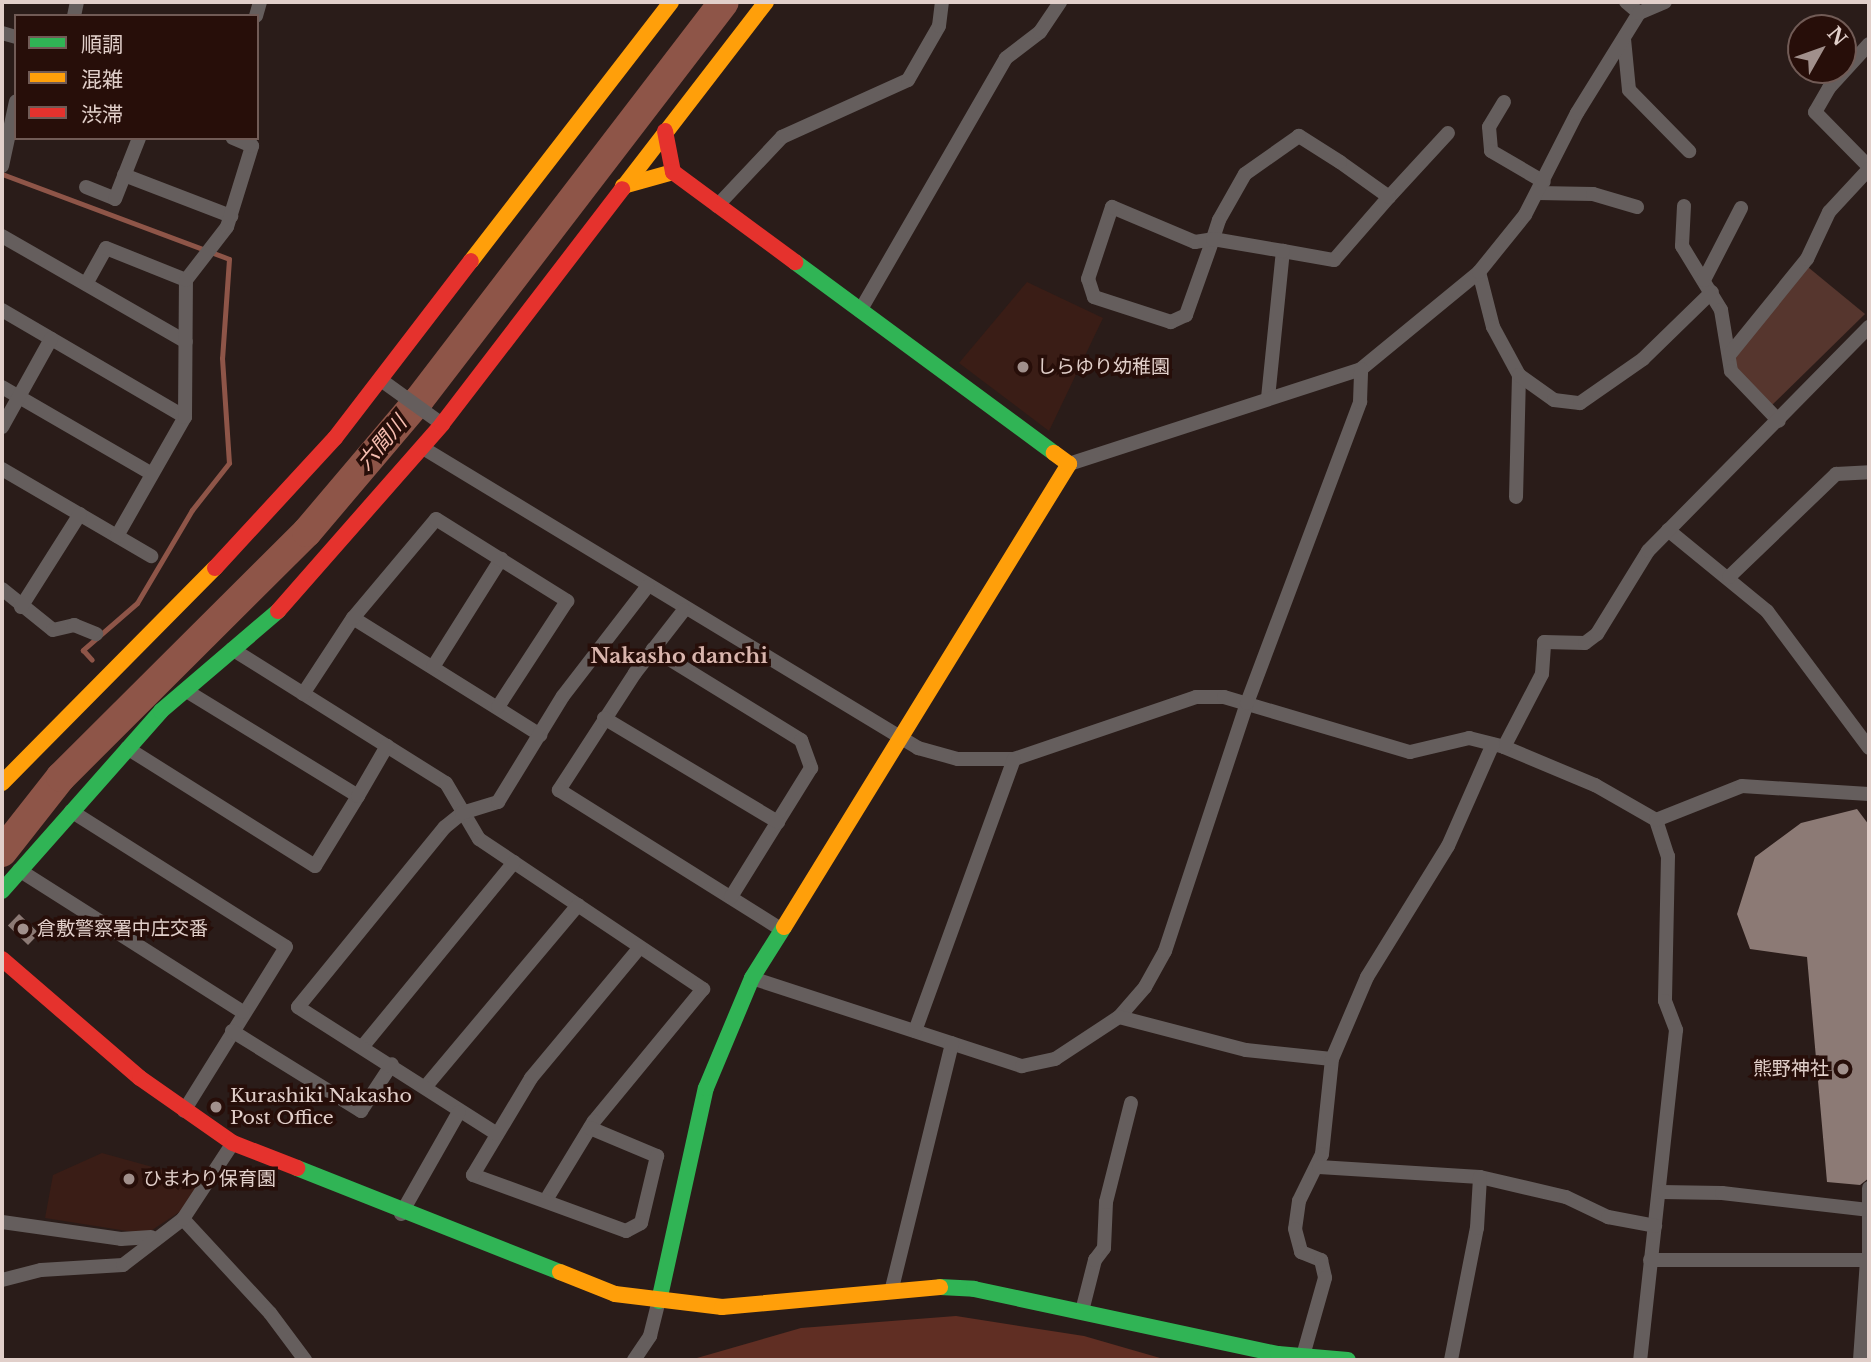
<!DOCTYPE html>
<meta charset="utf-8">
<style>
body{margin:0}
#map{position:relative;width:1871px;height:1362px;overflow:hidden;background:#2a1c19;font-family:"Libre Baskerville","Noto Sans JP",serif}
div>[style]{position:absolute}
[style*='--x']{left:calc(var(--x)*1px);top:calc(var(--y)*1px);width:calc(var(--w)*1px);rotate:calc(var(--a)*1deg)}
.built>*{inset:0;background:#3a1d16}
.green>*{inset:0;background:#56362e}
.forest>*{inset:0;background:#602e23}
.stream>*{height:5px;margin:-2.5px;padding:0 2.5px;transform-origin:2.5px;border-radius:2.5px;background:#8e5548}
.river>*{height:30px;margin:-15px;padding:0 15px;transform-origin:15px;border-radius:15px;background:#8e5548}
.building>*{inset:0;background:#8c7a75;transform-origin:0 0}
.street>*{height:14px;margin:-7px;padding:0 7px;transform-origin:7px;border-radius:7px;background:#655e5d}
.fast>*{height:16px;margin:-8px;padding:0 8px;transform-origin:8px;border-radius:8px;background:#30b455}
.slow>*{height:16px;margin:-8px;padding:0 8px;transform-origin:8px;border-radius:8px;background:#ff9f0a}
.jam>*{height:16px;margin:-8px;padding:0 8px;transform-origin:8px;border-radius:8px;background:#e5322d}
.dots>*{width:19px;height:19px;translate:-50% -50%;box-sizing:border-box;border:4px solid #270e09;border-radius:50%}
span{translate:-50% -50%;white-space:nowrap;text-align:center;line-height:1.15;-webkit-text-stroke:7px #270e09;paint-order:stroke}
.poi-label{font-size:19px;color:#e1cfca}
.left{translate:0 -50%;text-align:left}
.right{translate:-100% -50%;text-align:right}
.water-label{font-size:21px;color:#f6bdb0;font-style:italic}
.neighbourhood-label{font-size:21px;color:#d9b5ad;font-weight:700}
.frame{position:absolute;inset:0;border:4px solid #e1cfca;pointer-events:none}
.legend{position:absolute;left:14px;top:14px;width:245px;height:126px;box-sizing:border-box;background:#270e09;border:2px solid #715b56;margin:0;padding:9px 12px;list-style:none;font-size:21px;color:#e1cfca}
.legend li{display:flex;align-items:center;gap:14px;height:35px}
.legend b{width:35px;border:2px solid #715b56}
.north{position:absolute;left:1787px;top:14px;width:70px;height:70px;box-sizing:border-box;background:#270e09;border:2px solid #715b56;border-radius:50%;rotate:50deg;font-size:19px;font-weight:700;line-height:28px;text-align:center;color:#e1cfca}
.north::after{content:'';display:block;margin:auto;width:24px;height:32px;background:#a1908c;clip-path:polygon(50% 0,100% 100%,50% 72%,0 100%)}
</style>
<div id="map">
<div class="built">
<div style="clip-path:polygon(1027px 282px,1103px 318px,1049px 431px,959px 363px)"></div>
<div style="clip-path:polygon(102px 1153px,203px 1181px,181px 1211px,146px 1234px,45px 1218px,53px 1175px)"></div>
</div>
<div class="green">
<div style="clip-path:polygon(1803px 263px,1865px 314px,1771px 406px,1743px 385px,1731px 355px)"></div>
</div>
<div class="forest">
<div style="clip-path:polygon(956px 1316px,1084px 1336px,1167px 1360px,690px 1360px,801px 1328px)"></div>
</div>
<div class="stream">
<div style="--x:2;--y:174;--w:242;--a:20.5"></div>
<div style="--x:229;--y:259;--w:99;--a:94"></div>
<div style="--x:222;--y:358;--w:105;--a:86.2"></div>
<div style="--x:229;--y:463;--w:60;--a:128.2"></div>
<div style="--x:192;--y:510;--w:108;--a:120.6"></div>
<div style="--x:137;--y:603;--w:72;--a:139"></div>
<div style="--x:83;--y:650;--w:13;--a:48"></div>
<div style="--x:125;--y:697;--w:15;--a:48"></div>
</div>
<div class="river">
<div style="--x:2;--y:852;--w:95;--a:-51.8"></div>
<div style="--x:61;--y:777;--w:347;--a:-44.9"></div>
<div style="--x:307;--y:532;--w:173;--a:-49.7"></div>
<div style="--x:419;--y:400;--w:501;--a:-52.54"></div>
</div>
<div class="building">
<div style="clip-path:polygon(1857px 809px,1869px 825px,1869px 1178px,1860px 1185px,1827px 1182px,1807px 957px,1750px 949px,1737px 914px,1755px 857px,1801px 823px)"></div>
<div style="left:19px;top:914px;width:28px;height:16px;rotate:44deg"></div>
</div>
<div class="street">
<div style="--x:1626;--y:2;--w:17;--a:40"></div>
<div style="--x:74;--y:16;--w:14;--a:-78"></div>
<div style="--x:256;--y:16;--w:15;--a:-74"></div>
<div style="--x:2;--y:33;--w:15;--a:16"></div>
<div style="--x:1624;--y:39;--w:51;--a:84.4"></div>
<div style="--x:1629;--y:90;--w:86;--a:45.5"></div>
<div style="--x:1869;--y:44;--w:59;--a:132.3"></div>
<div style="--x:1829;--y:88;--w:28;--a:120"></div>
<div style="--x:1815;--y:112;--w:77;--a:45.5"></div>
<div style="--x:1504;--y:102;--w:29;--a:121"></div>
<div style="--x:1489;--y:127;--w:24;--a:85"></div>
<div style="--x:1491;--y:151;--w:61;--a:30.3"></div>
<div style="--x:2;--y:166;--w:66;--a:-77.8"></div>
<div style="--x:124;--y:175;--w:115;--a:21"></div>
<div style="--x:86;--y:187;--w:31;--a:22"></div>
<div style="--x:115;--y:199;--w:66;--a:-68.5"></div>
<div style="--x:1538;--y:193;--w:55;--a:1"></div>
<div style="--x:1593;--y:194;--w:46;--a:16.5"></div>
<div style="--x:1389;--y:197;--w:87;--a:-47.3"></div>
<div style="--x:717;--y:206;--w:95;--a:-46.7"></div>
<div style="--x:782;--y:137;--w:138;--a:-24.3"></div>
<div style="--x:908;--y:80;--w:62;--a:-60.1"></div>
<div style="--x:939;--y:26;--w:24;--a:-83"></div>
<div style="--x:1684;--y:206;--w:40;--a:92.9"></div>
<div style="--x:1682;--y:246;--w:75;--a:58.6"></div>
<div style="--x:1721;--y:310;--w:62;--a:80.7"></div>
<div style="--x:1731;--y:371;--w:69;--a:46.2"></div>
<div style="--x:2;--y:236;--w:212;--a:29.9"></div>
<div style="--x:1479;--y:272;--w:57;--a:75.7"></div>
<div style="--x:1493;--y:327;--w:55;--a:61.6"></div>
<div style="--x:1519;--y:375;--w:122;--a:91.4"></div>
<div style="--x:1704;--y:280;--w:81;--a:-62.8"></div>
<div style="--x:86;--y:284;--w:41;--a:-60.9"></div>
<div style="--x:106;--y:248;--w:86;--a:21.8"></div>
<div style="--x:2;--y:310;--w:212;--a:30.3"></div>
<div style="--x:860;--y:311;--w:292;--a:-60"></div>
<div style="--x:1006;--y:58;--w:43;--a:-37.4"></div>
<div style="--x:1040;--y:32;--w:36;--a:-56"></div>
<div style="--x:1730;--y:354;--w:122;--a:-51"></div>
<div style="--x:1807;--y:259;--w:52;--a:-64.9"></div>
<div style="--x:1829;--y:212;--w:59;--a:-47.1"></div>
<div style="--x:1519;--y:375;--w:43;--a:35.5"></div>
<div style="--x:1554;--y:400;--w:26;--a:7"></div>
<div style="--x:1580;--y:403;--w:77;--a:-34.9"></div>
<div style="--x:1643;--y:359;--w:96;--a:-44.2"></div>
<div style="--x:381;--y:380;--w:75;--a:35.8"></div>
<div style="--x:2;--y:387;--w:173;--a:30.1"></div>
<div style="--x:1268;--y:398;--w:148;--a:-84.2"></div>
<div style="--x:1283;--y:251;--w:52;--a:10"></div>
<div style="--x:1334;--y:260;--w:84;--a:-48.9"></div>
<div style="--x:1389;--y:197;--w:60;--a:-144.5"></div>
<div style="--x:1340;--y:162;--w:49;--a:-147.6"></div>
<div style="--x:1299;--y:136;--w:66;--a:144.9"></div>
<div style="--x:1245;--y:174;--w:53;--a:119.5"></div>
<div style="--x:1219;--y:220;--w:20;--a:108"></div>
<div style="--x:1213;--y:239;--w:81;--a:109.6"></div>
<div style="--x:1186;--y:315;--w:17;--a:155"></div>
<div style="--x:1171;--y:322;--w:81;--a:-162"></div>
<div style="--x:1094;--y:297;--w:19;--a:-108"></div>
<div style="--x:1088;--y:279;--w:76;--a:-71.6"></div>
<div style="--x:1112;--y:207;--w:90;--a:22.9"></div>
<div style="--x:1195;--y:242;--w:18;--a:-9"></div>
<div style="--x:1213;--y:239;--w:71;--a:9.7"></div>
<div style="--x:2;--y:427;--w:101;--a:-60.9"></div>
<div style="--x:423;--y:448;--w:579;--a:31.22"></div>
<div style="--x:918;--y:748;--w:41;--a:15.4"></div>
<div style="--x:958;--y:759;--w:56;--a:0"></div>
<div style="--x:1014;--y:759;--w:192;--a:-18.8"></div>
<div style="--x:1196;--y:697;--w:28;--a:0"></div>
<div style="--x:1224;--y:697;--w:194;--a:16.5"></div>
<div style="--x:1410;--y:752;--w:61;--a:-13.3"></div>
<div style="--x:1469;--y:738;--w:36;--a:14"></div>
<div style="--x:1504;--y:747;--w:99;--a:22.7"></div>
<div style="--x:1595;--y:785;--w:70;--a:29.8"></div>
<div style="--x:1656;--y:820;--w:38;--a:72"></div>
<div style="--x:1668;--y:856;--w:145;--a:91.2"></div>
<div style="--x:1665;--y:1001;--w:31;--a:69"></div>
<div style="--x:1676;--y:1030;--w:332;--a:96.2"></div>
<div style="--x:1069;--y:464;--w:307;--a:-18"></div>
<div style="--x:1361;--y:369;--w:153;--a:-39.4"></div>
<div style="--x:1479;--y:272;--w:73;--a:-51.1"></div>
<div style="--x:1525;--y:215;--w:114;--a:-63"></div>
<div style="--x:1577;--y:113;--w:118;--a:-58.2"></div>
<div style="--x:1639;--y:13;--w:28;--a:-23"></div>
<div style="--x:2;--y:469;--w:173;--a:30.3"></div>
<div style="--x:1668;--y:530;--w:128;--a:39.3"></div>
<div style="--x:1767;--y:611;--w:171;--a:53.3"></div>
<div style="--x:117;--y:536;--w:137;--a:-60.3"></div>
<div style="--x:185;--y:417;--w:137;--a:-89.6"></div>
<div style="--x:186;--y:280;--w:67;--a:-52.3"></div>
<div style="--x:227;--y:227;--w:85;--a:-72.8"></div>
<div style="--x:252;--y:146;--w:21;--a:-157"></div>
<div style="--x:1729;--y:577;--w:149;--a:-43.9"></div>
<div style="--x:1836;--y:474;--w:33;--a:-3"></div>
<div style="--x:2;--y:589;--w:65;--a:38.8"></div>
<div style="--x:53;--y:630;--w:22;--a:-13"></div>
<div style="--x:74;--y:625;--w:24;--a:22"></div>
<div style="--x:21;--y:607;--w:110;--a:-57.6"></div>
<div style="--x:684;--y:610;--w:80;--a:127.9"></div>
<div style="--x:635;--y:673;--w:140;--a:123"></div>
<div style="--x:559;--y:790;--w:262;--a:32.1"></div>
<div style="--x:353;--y:618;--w:221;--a:32"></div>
<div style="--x:232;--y:649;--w:252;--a:32.1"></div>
<div style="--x:446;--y:783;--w:65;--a:59.5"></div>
<div style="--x:479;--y:839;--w:270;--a:33.8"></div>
<div style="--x:703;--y:989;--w:171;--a:129.5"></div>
<div style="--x:594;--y:1121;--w:92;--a:121.3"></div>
<div style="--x:653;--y:649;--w:174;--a:31.6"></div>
<div style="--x:801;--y:740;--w:30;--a:70"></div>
<div style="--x:811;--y:768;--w:152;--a:121.8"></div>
<div style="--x:433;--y:667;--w:128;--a:-57.8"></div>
<div style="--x:303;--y:694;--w:91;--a:-56.7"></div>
<div style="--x:353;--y:618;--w:129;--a:-50"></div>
<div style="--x:436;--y:519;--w:155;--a:32"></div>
<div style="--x:567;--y:601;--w:126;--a:123.1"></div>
<div style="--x:604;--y:718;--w:203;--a:30.9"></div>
<div style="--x:1504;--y:747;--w:82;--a:-62.5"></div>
<div style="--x:1542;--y:674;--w:32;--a:-86"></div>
<div style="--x:1544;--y:642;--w:41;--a:1.4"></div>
<div style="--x:1585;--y:643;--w:15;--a:-37"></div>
<div style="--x:1597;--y:634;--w:97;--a:-58.4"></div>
<div style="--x:1648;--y:551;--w:315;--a:-45.4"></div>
<div style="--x:127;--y:748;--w:222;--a:32.1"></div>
<div style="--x:315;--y:866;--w:82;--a:-58.4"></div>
<div style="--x:358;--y:796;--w:203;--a:-148.5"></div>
<div style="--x:358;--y:796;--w:58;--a:-59.9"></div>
<div style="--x:71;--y:811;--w:254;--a:32.3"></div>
<div style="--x:286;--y:947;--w:193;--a:121.9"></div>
<div style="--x:1656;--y:820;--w:92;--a:-21.6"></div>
<div style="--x:1742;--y:786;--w:127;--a:3.6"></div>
<div style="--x:19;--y:870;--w:265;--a:32.4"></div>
<div style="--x:752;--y:978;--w:284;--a:18.1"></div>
<div style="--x:1022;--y:1066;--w:34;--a:-12"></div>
<div style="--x:1055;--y:1059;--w:77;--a:-33.3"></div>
<div style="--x:1119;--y:1017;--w:40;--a:-49"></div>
<div style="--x:1145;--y:987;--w:41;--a:-60.9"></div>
<div style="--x:1165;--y:951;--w:261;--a:-71.7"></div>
<div style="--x:1247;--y:703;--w:322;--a:-69.4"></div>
<div style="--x:1360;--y:402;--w:33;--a:-88"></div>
<div style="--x:1119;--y:1017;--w:131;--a:14.6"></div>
<div style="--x:1246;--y:1050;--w:86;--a:6"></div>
<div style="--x:1332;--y:1059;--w:96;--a:96"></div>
<div style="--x:1322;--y:1154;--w:52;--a:116.1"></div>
<div style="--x:1299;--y:1201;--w:28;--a:98"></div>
<div style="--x:1295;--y:1229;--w:24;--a:75"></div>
<div style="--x:1301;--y:1252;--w:22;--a:22"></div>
<div style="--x:1321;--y:1260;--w:18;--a:77"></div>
<div style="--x:1325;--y:1278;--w:81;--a:105.8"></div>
<div style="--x:232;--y:1031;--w:152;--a:31.8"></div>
<div style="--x:361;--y:1111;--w:56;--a:-56.6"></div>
<div style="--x:915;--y:1031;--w:289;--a:-70"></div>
<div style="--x:363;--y:1046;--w:238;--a:-50.6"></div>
<div style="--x:1332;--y:1059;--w:89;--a:-66.9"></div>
<div style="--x:1367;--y:977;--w:154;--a:-58.3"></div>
<div style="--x:1448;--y:846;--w:111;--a:-66.2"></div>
<div style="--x:427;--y:1085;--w:235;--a:-50"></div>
<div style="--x:590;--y:1128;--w:73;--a:22.7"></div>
<div style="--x:657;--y:1156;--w:69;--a:103.4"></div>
<div style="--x:641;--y:1223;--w:17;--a:152"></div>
<div style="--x:626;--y:1231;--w:163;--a:-159.9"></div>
<div style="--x:473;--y:1175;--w:113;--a:-59.1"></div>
<div style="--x:531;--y:1078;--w:170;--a:-50.2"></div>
<div style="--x:497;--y:1134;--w:236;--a:-147.5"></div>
<div style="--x:298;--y:1007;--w:232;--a:-50.8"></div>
<div style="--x:445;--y:827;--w:22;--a:-39"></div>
<div style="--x:462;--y:813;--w:38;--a:-17"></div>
<div style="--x:498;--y:802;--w:124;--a:-58.5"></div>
<div style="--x:563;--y:696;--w:138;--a:-52.4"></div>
<div style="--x:1319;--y:1167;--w:161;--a:3.6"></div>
<div style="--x:1480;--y:1177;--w:88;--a:13.1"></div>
<div style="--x:1566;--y:1197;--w:47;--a:25.5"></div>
<div style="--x:1608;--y:1217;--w:48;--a:10.8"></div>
<div style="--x:1869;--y:1188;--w:72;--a:90"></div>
<div style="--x:1661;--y:1192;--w:61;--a:0.9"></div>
<div style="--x:1722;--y:1193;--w:147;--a:6.6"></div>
<div style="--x:401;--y:1214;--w:117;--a:-60.4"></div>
<div style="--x:183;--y:1219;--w:128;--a:47.2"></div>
<div style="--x:270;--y:1313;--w:59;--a:53.3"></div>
<div style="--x:2;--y:1222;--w:120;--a:8.1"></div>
<div style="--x:121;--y:1239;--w:30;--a:-4"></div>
<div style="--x:1650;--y:1260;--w:217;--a:0"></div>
<div style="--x:1867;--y:1260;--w:100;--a:94"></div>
<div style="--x:2;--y:1280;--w:40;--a:-14.4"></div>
<div style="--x:41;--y:1270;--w:82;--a:-3.5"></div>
<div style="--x:123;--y:1265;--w:76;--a:-37.5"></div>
<div style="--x:183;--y:1219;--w:91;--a:-56.7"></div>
<div style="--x:892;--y:1288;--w:252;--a:-76.2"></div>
<div style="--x:1082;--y:1311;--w:53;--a:-75.7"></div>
<div style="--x:1095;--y:1260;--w:15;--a:-53"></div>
<div style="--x:1104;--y:1248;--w:46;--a:-87.5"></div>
<div style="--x:1106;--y:1202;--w:102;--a:-75.8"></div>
<div style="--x:634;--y:1360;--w:29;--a:-56"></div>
<div style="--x:650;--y:1336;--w:36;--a:-76"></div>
<div style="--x:1451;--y:1360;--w:135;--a:-78.9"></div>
<div style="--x:1477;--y:1228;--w:51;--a:-86.6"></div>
</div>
<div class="fast">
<div style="--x:795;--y:262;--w:322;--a:36.4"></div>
<div style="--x:2;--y:891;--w:240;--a:-48.5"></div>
<div style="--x:161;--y:711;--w:154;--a:-40.5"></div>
<div style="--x:297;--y:1168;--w:283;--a:21.6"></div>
<div style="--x:940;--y:1287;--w:34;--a:3"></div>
<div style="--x:974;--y:1289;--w:311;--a:12.1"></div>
<div style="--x:1278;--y:1354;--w:70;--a:4.9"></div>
<div style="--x:659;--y:1301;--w:218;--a:-77.6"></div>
<div style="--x:706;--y:1088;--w:119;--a:-67.3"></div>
<div style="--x:752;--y:978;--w:60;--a:-57.9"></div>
</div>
<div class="slow">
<div style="--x:623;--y:186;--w:52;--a:-15.6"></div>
<div style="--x:622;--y:189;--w:236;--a:-52.4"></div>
<div style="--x:471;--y:261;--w:327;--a:-52.3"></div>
<div style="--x:2;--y:783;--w:303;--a:-45.3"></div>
<div style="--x:784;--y:927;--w:544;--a:-58.39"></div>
<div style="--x:1069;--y:464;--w:19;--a:-144"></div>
<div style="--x:560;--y:1272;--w:59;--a:21.8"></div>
<div style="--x:615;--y:1294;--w:108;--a:6.9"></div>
<div style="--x:722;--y:1307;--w:219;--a:-5.2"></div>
</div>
<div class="jam">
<div style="--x:665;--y:131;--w:42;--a:79"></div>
<div style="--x:673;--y:172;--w:152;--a:36.4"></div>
<div style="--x:215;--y:568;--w:177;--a:-47.3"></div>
<div style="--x:335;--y:438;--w:223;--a:-52.5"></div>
<div style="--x:278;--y:611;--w:249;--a:-48.7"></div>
<div style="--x:442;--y:424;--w:296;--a:-52.5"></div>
<div style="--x:2;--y:959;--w:182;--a:40.8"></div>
<div style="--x:140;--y:1078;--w:113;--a:35"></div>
<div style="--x:233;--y:1143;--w:69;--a:21.3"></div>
</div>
<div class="dots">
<div style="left:1023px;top:367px;background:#a1908c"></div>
<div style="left:23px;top:929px;background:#a1908c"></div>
<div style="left:1843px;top:1069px;background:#a1908c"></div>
<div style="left:216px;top:1107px;background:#a1908c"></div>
<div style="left:129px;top:1179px;background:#a1908c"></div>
</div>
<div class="poi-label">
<span class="left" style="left:1037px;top:367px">しらゆり幼稚園</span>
<span class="left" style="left:37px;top:929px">倉敷警察署中庄交番</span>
<span class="right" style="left:1829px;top:1069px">熊野神社</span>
<span class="left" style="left:230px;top:1107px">Kurashiki Nakasho<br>Post Office</span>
<span class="left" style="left:143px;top:1179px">ひまわり保育園</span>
</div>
<div class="water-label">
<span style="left:382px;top:443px;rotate:-50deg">六間川</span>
</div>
<div class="neighbourhood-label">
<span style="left:679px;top:656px">Nakasho danchi</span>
</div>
<div class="frame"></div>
<ul class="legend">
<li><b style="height:9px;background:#30b455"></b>順調</li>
<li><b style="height:9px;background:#ff9f0a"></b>混雑</li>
<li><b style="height:9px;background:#e5322d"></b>渋滞</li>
</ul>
<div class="north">N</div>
</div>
